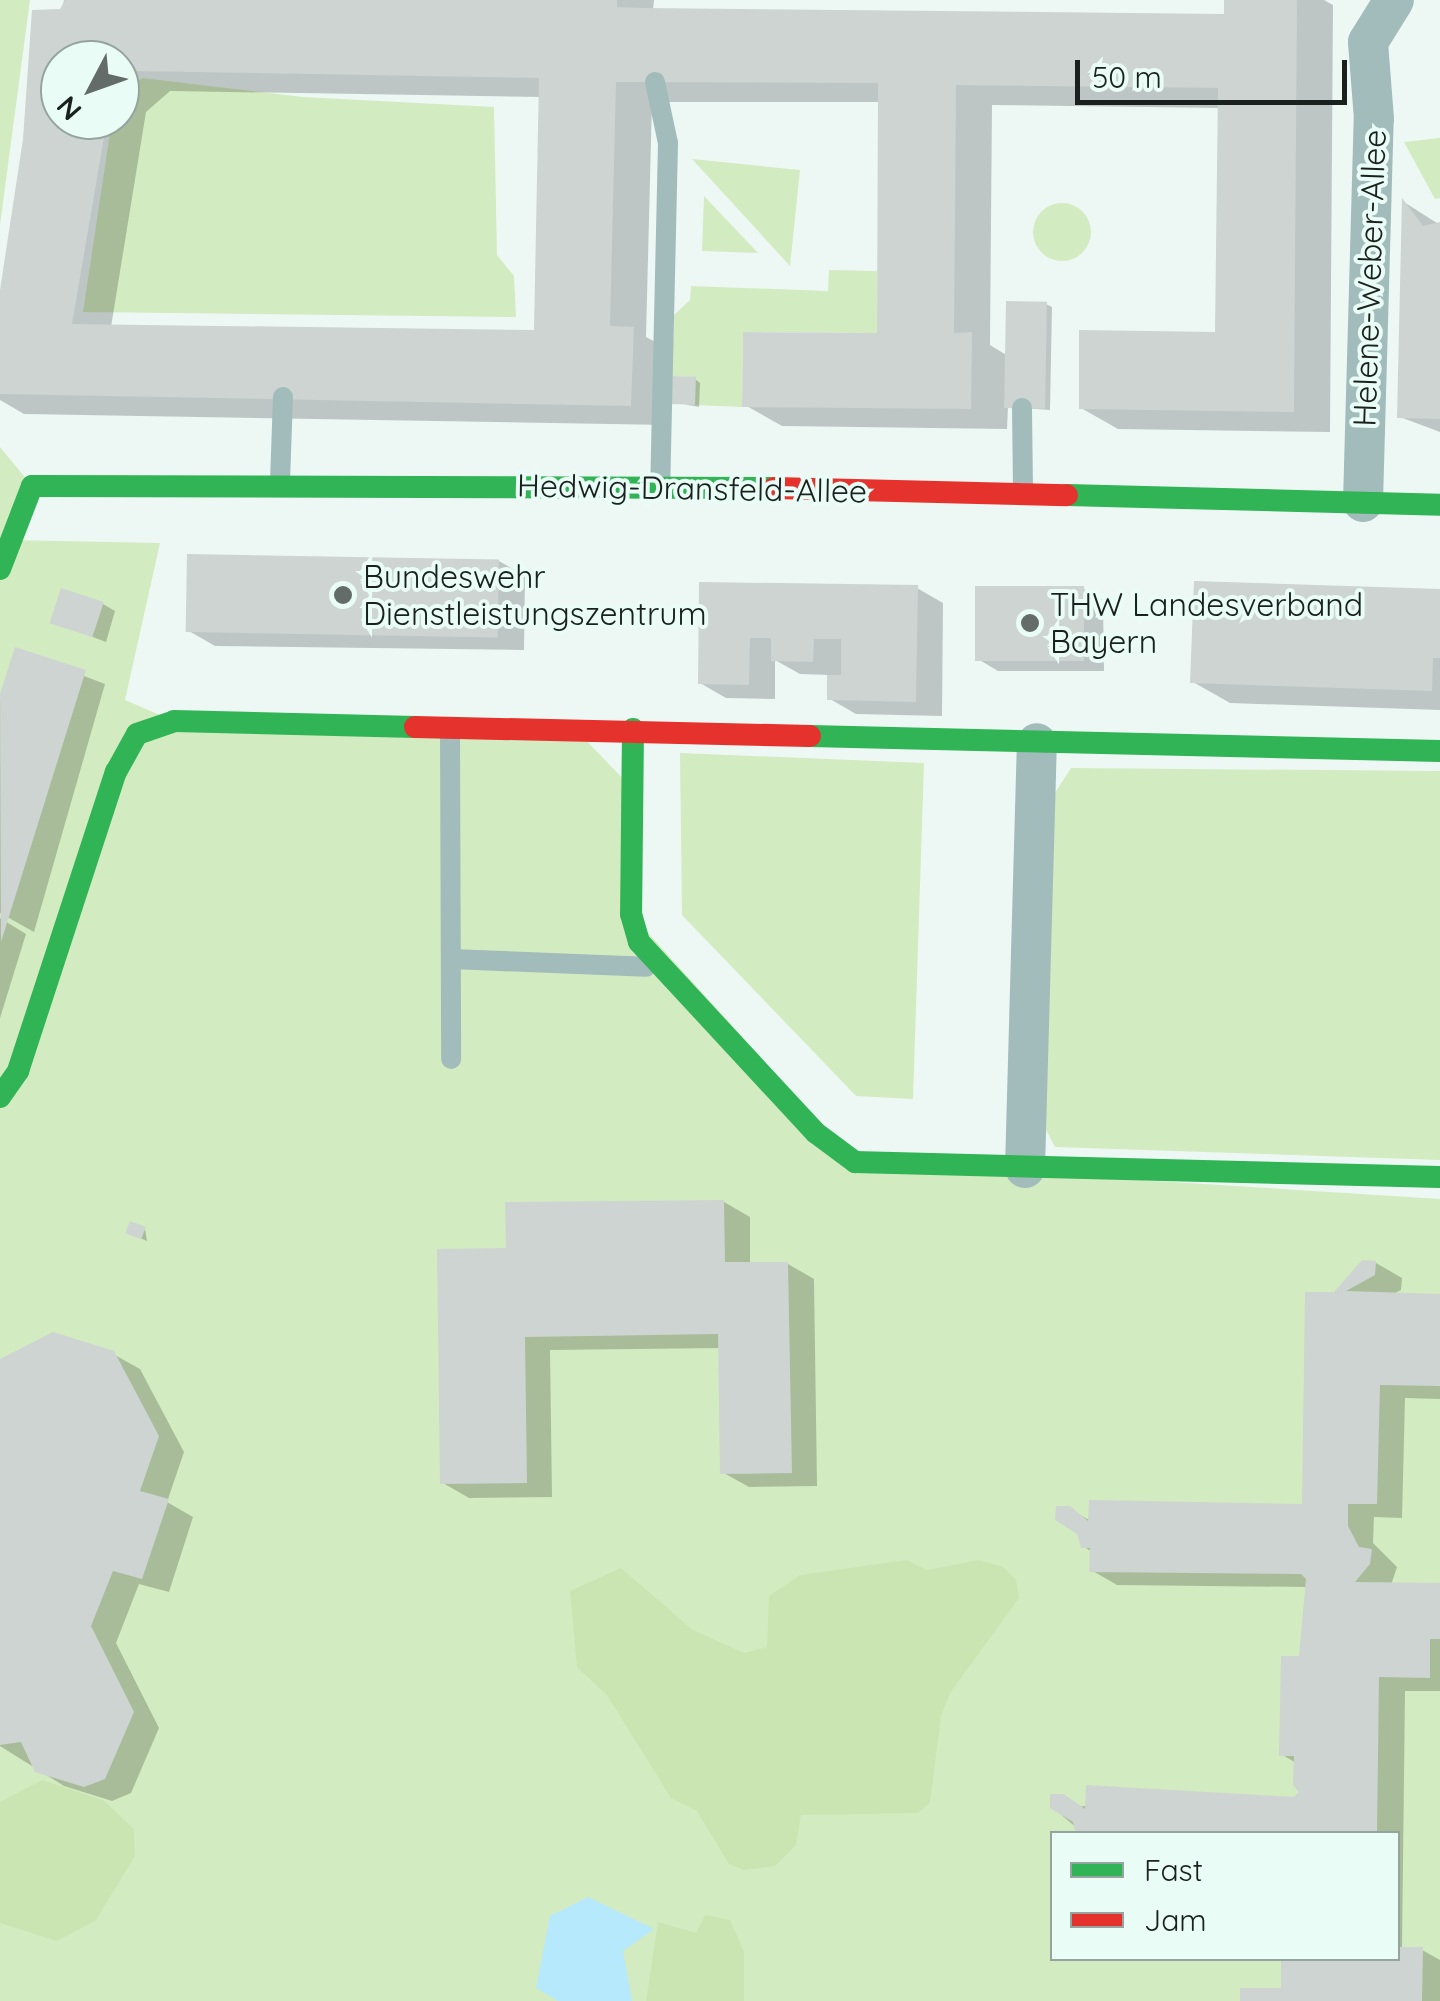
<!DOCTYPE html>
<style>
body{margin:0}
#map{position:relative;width:1440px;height:2001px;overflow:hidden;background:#edf8f5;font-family:Quicksand,sans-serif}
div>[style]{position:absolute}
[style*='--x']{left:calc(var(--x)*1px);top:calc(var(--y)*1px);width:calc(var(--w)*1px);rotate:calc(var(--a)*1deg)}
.green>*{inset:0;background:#d3ebc1}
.round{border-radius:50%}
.forest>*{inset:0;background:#cae5b1}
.water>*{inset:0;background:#b6e9fb}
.shadow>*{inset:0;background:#0003}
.building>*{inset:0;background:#cdd4d1;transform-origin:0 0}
.lane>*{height:20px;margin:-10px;padding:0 10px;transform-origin:10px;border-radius:10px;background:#a2bcbc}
.street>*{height:40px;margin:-20px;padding:0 20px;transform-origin:20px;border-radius:20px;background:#a2bcbc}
.fast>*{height:22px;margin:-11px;padding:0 11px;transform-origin:11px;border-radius:11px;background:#30b455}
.jam>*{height:22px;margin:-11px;padding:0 11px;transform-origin:11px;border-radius:11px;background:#e5322d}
.dots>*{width:28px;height:28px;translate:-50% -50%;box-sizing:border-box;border:5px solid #e9fcf6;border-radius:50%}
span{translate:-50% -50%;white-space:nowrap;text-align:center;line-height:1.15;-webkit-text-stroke:8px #e9fcf6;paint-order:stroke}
.street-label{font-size:32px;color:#19201e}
.poi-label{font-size:32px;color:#19201e}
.left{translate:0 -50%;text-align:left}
.legend{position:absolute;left:1050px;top:1831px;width:350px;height:130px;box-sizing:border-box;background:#e9fcf6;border:2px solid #96a4a0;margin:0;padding:12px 18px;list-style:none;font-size:30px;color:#19201e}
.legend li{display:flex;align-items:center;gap:20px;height:50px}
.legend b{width:50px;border:2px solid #96a4a0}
.north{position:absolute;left:40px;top:40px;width:100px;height:100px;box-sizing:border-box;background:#e9fcf6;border:2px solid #96a4a0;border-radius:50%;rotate:229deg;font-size:28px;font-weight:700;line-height:40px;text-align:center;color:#19201e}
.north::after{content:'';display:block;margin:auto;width:35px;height:45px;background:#636c69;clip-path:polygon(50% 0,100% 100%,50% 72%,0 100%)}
.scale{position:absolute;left:1075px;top:60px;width:272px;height:45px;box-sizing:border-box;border:5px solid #19201e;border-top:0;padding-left:12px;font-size:30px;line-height:35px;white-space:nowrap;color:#19201e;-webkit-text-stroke:8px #e9fcf6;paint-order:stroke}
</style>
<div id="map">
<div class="green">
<div style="clip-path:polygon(0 0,30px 0,0 225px)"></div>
<div style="clip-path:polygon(142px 78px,303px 97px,494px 107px,497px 255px,514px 276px,516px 317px,83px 312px,112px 120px,120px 120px,120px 97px)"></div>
<div style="clip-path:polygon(1440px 138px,1440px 198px,1435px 199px,1404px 142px)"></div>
<div style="clip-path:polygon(692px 159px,800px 170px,790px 266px)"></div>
<div style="clip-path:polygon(704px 196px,758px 253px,702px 251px)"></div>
<div class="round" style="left:1033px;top:203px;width:58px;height:58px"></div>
<div style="clip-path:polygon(829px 270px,877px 271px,877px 333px,743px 332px,742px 407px,694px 405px,695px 377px,672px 376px,674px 315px,690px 300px,691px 286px,828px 291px)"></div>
<div style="clip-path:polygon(evenodd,0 447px,32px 486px,9px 540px,160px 543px,125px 700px,174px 721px,574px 728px,632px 788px,631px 914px,855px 1162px,1440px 1199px,1440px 2001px,0 2001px,0 447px,1052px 1834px,1398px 1834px,1398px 1958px,1052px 1958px,1052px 1834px)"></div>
<div style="clip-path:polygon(680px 753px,924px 763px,913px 1099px,856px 1096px,682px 915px)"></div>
<div style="clip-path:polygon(1071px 768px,1440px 771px,1440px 1160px,1055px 1147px,1044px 1126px,1053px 796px)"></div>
</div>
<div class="forest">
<div style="clip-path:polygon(907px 1560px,927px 1570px,979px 1560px,1003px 1567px,1016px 1580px,1019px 1598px,950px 1693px,941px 1716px,930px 1802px,918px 1813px,801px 1815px,796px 1845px,775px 1866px,744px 1870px,729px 1864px,697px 1811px,671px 1798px,607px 1695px,577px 1667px,570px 1591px,621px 1568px,693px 1630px,744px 1653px,767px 1647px,769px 1596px,800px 1575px)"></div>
<div style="clip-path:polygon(42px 1780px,103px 1800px,134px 1829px,135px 1856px,96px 1920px,57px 1941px,0 1923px,0 1802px)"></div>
<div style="clip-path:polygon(705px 1915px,730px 1920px,744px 1952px,744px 2001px,646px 2001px,658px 1922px,696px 1933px)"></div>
</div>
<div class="water">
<div style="clip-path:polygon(588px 1897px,654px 1929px,623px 1951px,632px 2001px,558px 2001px,536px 1988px,550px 1916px)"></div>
</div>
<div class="shadow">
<div style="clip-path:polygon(evenodd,64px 0,654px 0,653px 10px,1226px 17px,1226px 0,1324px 0,1333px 5px,1330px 432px,1118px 429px,1081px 408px,1218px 335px,1221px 108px,992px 105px,990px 345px,1008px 356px,1046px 304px,1052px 307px,1050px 410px,1008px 407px,1007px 429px,782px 426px,745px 405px,879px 336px,881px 102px,652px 102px,646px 337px,670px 350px,667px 425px,24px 414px,0 400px,0 307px,64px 0,60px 60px,120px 60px,120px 120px,60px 120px,60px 60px,64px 0,170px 91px,541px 97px,536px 333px,111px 327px,146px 112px,170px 91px)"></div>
<div style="clip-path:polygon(1404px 202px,1440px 225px,1440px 432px,1400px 417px)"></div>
<div style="clip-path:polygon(695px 379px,700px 383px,699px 407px,673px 402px)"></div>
<div style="clip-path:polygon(499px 561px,525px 576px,524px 650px,215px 646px,189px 631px)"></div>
<div style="clip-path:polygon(701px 584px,917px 588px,943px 603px,942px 716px,856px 714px,830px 699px,830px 675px,800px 674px,775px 660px,775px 699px,726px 698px,700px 683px)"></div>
<div style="clip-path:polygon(1084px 589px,1103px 600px,1104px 671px,998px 671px,978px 659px)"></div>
<div style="clip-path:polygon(1440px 592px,1440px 710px,1230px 703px,1193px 682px)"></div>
<div style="clip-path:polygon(103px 604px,115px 611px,106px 642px,53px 622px)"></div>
<div style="clip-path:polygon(16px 650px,105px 684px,34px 932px,0 913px,0 702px)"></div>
<div style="clip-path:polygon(0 918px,26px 934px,0 1018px)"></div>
<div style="clip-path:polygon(724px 1202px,750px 1217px,750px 1264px,788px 1264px,814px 1279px,817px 1486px,749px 1487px,722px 1472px,721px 1348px,550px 1350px,552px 1497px,469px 1498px,443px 1483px,508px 1251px)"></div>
<div style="clip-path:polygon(145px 1229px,147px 1241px,133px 1235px)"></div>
<div style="clip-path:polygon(1376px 1263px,1402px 1278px,1401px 1290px,1391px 1295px,1440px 1296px,1440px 1399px,1405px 1398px,1402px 1518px,1374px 1517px,1373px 1543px,1397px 1567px,1391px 1585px,1440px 1585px,1440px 1691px,1405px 1691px,1402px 1950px,1422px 1950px,1440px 1960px,1440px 2001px,1242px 2001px,1398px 1958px,1398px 1834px,1084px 1834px,1052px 1807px,1295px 1800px,1303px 1792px,1296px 1763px,1281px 1754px,1301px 1659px,1307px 1587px,1117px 1585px,1091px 1570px,1092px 1552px,1083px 1546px,1069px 1509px,1091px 1521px,1304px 1506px,1335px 1295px)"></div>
<div style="clip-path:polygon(113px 1354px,140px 1369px,184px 1452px,167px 1502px,193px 1517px,169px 1592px,139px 1584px,116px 1643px,159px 1728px,131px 1793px,112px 1801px,64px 1786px,0 1746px,0 1362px)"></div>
</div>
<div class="building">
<div style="clip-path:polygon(evenodd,65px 0,617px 0,617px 7px,645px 8px,1224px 14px,1224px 0,1297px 0,1294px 412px,1079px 409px,1079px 330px,1215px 332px,1218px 88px,956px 85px,954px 333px,972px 332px,971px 409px,742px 407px,743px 332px,877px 333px,878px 83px,616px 82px,610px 326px,634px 327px,631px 406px,0 394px,0 290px,23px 139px,32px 10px,60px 9px,65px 0,60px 60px,120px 60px,120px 82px,133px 71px,539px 78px,534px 330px,72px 324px,107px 120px,60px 120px,60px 60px)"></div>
<div style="clip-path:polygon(1402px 198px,1423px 226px,1440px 222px,1440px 419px,1397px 418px)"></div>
<div style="left:1006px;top:301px;width:41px;height:107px;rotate:1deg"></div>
<div style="left:672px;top:376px;width:24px;height:28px;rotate:2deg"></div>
<div style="left:187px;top:554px;width:312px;height:78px;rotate:1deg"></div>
<div style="clip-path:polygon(1194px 581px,1440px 589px,1440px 658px,1433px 658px,1432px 691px,1190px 683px)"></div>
<div style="clip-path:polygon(699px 582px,918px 585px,916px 702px,827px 700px,827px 675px,841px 675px,841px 639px,814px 639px,813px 662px,771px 661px,771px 638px,750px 638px,749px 685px,698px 684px)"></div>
<div style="left:975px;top:586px;width:109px;height:75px"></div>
<div style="left:61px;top:588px;width:45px;height:37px;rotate:18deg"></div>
<div style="clip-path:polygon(15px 647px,86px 670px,1px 942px,0 694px)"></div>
<div style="clip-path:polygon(724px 1200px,725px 1262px,788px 1262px,792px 1473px,720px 1474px,718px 1334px,525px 1337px,527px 1483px,440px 1484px,437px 1249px,506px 1248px,505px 1202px)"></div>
<div style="left:130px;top:1221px;width:17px;height:13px;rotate:21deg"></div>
<div style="clip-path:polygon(1362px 1260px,1376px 1261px,1375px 1275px,1346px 1291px,1440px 1294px,1440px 1386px,1380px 1385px,1377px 1504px,1348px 1504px,1348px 1526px,1359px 1547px,1372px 1549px,1370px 1564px,1355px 1582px,1440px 1583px,1440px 1639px,1430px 1639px,1430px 1678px,1379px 1677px,1377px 1834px,1076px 1834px,1073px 1822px,1050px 1808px,1050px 1794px,1064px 1794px,1085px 1809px,1086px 1785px,1294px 1797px,1299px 1792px,1293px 1785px,1294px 1756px,1279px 1756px,1281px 1656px,1299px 1656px,1306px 1579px,1301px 1574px,1089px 1572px,1090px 1548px,1081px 1548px,1077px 1534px,1055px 1520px,1056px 1506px,1070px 1506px,1088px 1521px,1089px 1500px,1302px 1504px,1305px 1292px,1334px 1292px)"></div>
<div style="clip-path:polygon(53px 1332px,114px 1351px,159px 1436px,140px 1491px,169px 1499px,142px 1579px,113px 1571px,91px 1626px,134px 1712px,105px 1779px,84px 1787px,35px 1772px,21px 1742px,0 1745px,0 1359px)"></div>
<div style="clip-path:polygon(1398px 1947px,1423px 1947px,1422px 2001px,1240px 2001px,1240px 1988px,1281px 1988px,1281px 1958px,1398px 1958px)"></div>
</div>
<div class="lane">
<div style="--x:655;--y:82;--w:62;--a:78"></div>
<div style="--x:668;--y:143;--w:340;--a:91.3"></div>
<div style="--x:1022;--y:408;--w:85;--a:89.3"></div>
<div style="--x:280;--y:482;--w:85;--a:-88"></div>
<div style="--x:450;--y:731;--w:328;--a:89.8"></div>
<div style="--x:451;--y:959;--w:195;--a:2.3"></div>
</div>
<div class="street">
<div style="--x:1363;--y:502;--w:383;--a:-88.4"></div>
<div style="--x:1374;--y:119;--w:77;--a:-94.5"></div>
<div style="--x:1368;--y:42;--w:49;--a:-58.2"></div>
<div style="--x:1025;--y:1168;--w:425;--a:-88.4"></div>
</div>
<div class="fast">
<div style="--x:1067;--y:495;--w:373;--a:1.5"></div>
<div style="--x:0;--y:569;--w:89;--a:-68.9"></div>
<div style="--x:32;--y:486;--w:742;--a:0.15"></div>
<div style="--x:633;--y:729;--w:185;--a:90.6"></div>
<div style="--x:631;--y:914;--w:29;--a:74"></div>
<div style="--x:639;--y:942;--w:260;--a:47.2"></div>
<div style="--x:816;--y:1133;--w:49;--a:36.6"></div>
<div style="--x:855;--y:1162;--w:585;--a:1.47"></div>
<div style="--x:810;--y:736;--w:630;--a:1.36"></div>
<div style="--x:0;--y:1097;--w:32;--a:-55"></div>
<div style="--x:18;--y:1071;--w:315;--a:-71.9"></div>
<div style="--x:116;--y:772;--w:43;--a:-61.1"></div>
<div style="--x:137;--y:734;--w:39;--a:-19"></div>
<div style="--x:174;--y:721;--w:241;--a:1.4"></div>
</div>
<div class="jam">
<div style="--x:774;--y:488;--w:293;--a:1.4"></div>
<div style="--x:415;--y:727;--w:395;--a:1.3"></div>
</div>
<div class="dots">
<div style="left:343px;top:595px;background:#636c69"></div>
<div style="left:1030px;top:623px;background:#636c69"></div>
</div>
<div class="street-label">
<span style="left:1369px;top:278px;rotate:-88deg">Helene-Weber-Allee</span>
<span style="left:692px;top:488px;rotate:1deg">Hedwig-Dransfeld-Allee</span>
</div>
<div class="poi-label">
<span class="left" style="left:363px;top:595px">Bundeswehr<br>Dienstleistungszentrum</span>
<span class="left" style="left:1050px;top:623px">THW Landesverband<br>Bayern</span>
</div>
<ul class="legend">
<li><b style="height:12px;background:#30b455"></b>Fast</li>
<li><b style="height:12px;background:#e5322d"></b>Jam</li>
</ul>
<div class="north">N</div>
<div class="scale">50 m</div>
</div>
